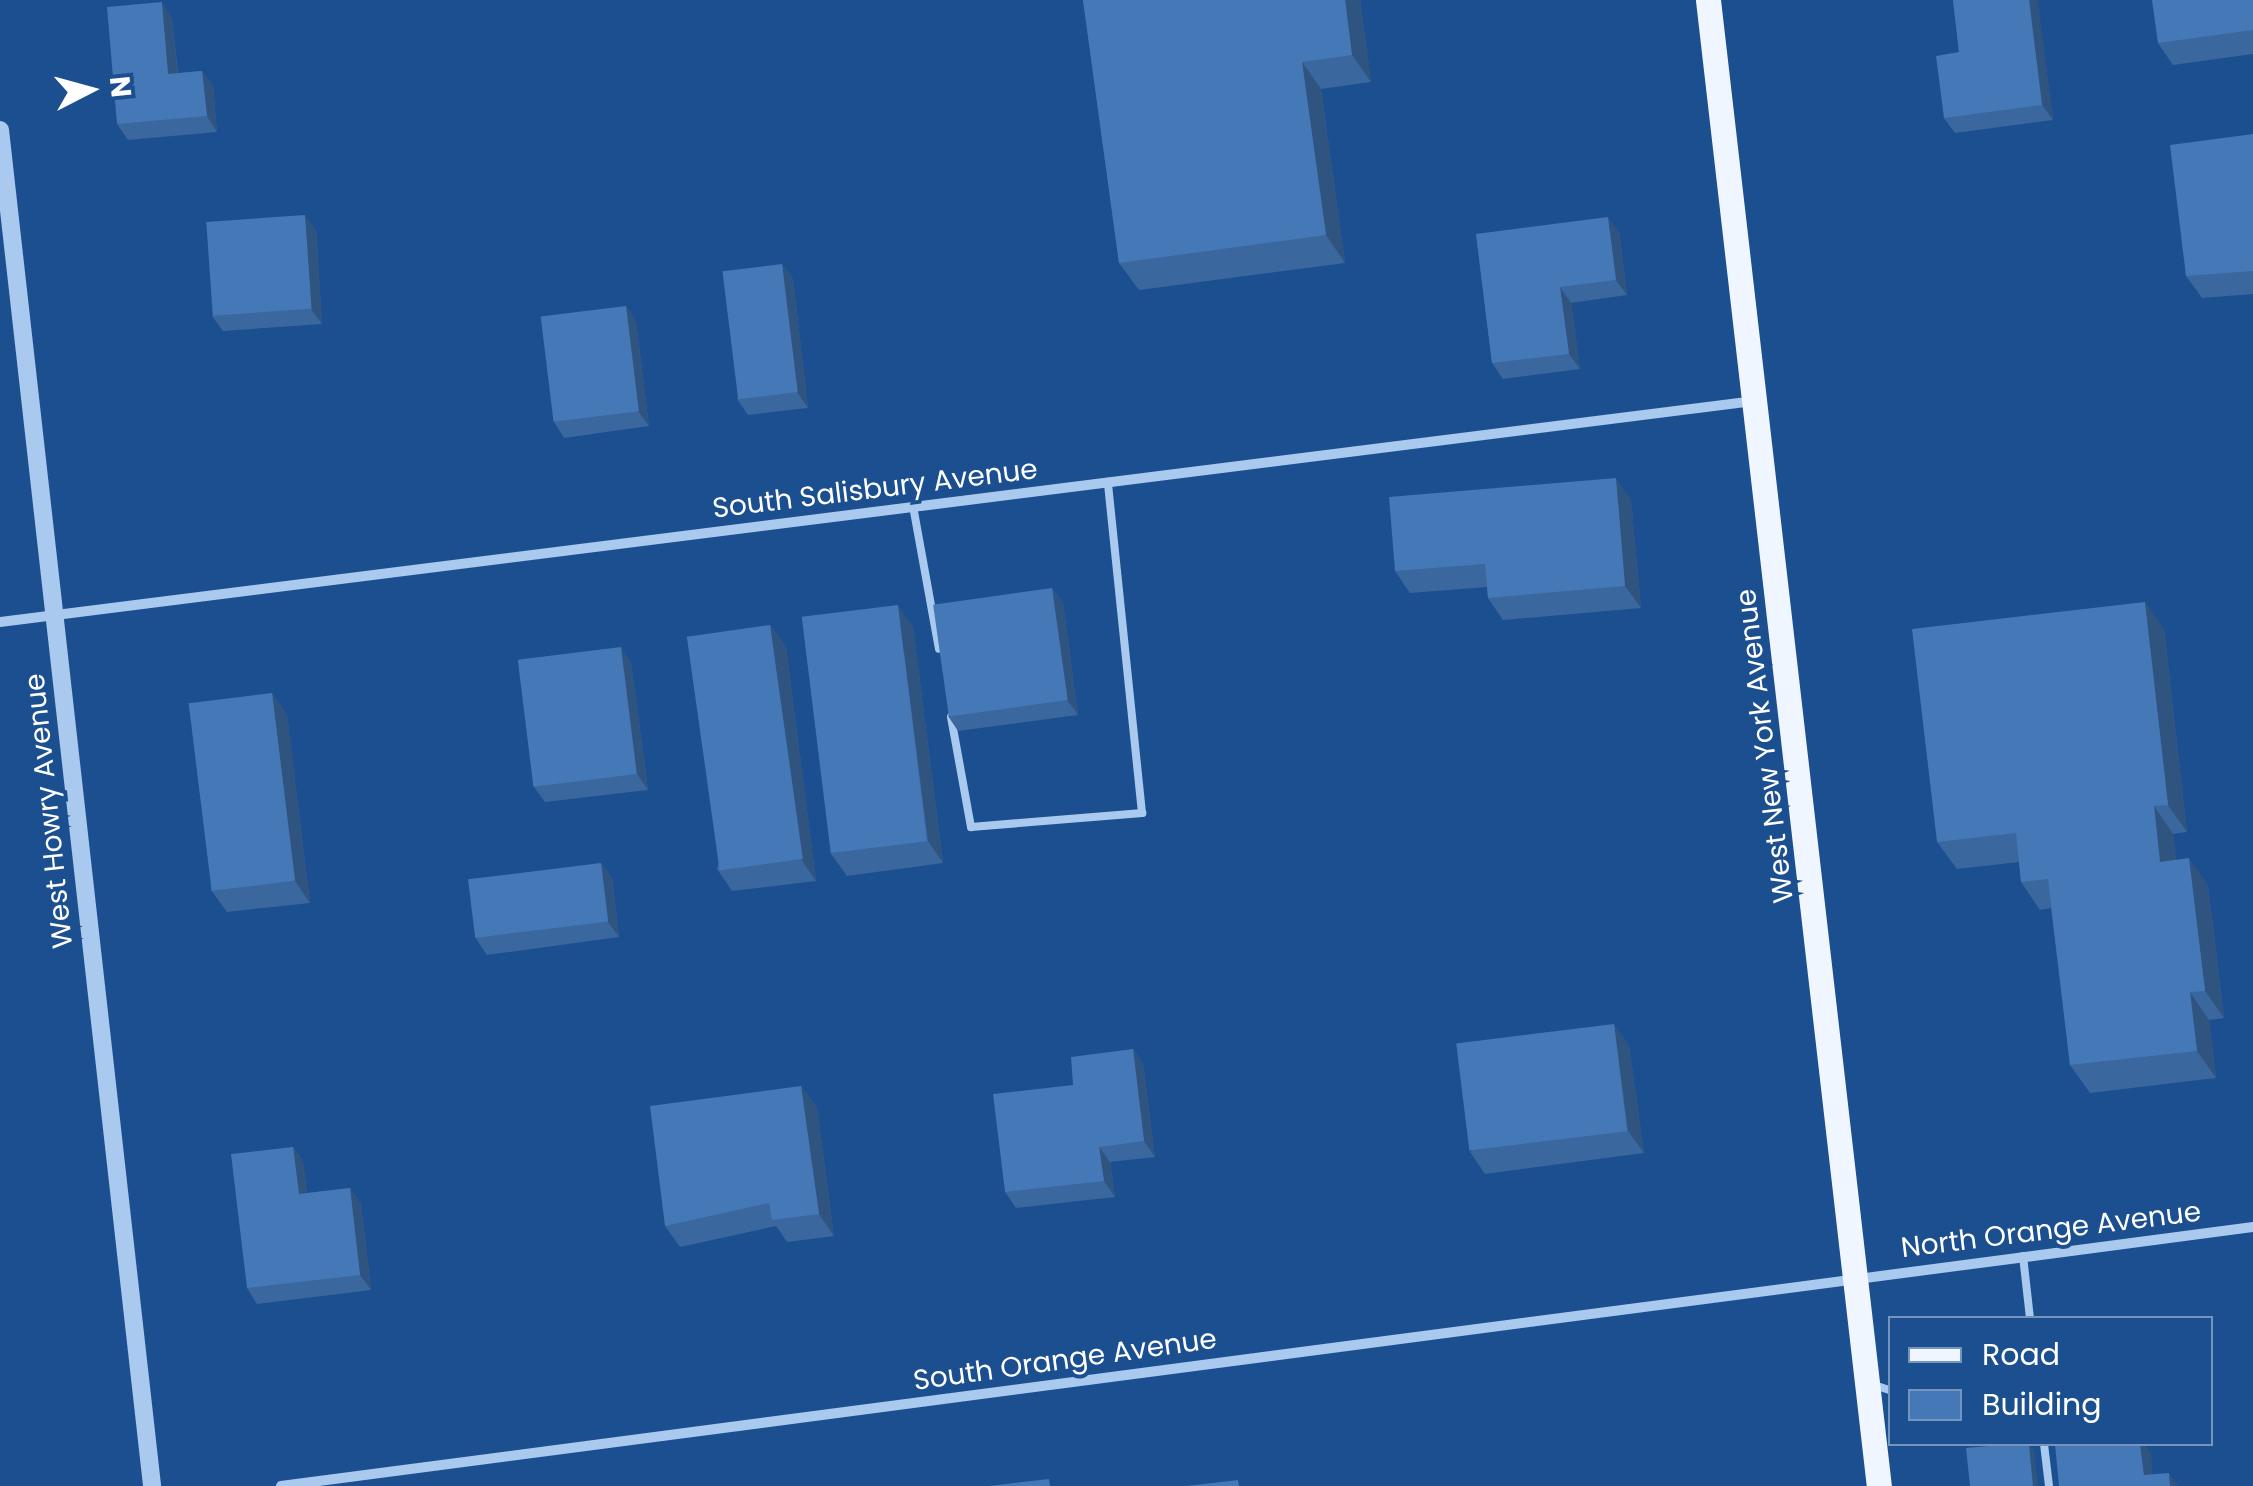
<!DOCTYPE html>
<style>
body{margin:0}
#map{position:relative;width:2253px;height:1486px;overflow:hidden;background:#1b4f8f;font-family:Poppins,sans-serif}
div>[style]{position:absolute}
[style*='--x']{left:calc(var(--x)*1px);top:calc(var(--y)*1px);width:calc(var(--w)*1px);rotate:calc(var(--a)*1deg)}
.service>*{height:8px;margin:-4px;padding:0 4px;transform-origin:4px;border-radius:4px;background:#a9c9ee}
.minor>*{height:10px;margin:-5px;padding:0 5px;transform-origin:5px;border-radius:5px;background:#a9c9ee}
.tertiary>*{height:18px;margin:-9px;padding:0 9px;transform-origin:9px;border-radius:9px;background:#a9c9ee}
.primary>*{height:25px;margin:-12.5px;padding:0 12.5px;transform-origin:12.5px;border-radius:12.5px;background:#f0f6ff}
.wall>*{inset:0;background:#3a679d}
.shaded-wall>*{inset:0;background:#305480}
.building>*{inset:0;background:#4478b7;transform-origin:0 0}
span{translate:-50% -50%;white-space:nowrap;text-align:center;line-height:1.15;-webkit-text-stroke:8px #1b4f8f;paint-order:stroke}
.street-label{font-size:28px;color:#fff}
.legend{position:absolute;left:1888px;top:1316px;width:325px;height:130px;box-sizing:border-box;background:#1b4f8f;border:2px solid #7695bc;margin:0;padding:12px 18px;list-style:none;font-size:30px;color:#fff}
.legend li{display:flex;align-items:center;gap:20px;height:50px}
.legend b{width:50px;border:2px solid #7695bc}
.north{position:absolute;left:40px;top:40px;width:100px;height:100px;-webkit-text-stroke:8px #1b4f8f;paint-order:stroke;rotate:84deg;font-size:28px;font-weight:700;line-height:40px;text-align:center;color:#fff}
.north::after{content:'';display:block;margin:auto;width:35px;height:45px;background:#fff;clip-path:polygon(50% 0,100% 100%,50% 72%,0 100%)}
</style>
<div id="map">
<div class="service">
<div style="--x:913;--y:506;--w:145;--a:79.7"></div>
<div style="--x:951;--y:717;--w:112;--a:79.7"></div>
<div style="--x:971;--y:827;--w:172;--a:-4.7"></div>
<div style="--x:1142;--y:813;--w:333;--a:-95.9"></div>
<div style="--x:2023;--y:1256;--w:62;--a:83.6"></div>
<div style="--x:1871;--y:1384;--w:20;--a:18"></div>
<div style="--x:2044;--y:1444;--w:42;--a:83.2"></div>
</div>
<div class="minor">
<div style="--x:0;--y:622;--w:1769;--a:-7.18"></div>
<div style="--x:281;--y:1486;--w:1989;--a:-7.48"></div>
</div>
<div class="tertiary">
<div style="--x:0;--y:130;--w:1364;--a:83.6"></div>
</div>
<div class="primary">
<div style="--x:1708;--y:0;--w:1496;--a:83.44"></div>
</div>
<div class="wall">
<div style="clip-path:polygon(1083px 0,1360px 0,1371px 82px,1321px 89px,1345px 263px,1139px 290px,1119px 263px)"></div>
<div style="clip-path:polygon(1953px 0,2037px 0,2053px 120px,1955px 133px,1944px 118px,1959px 52px)"></div>
<div style="clip-path:polygon(2253px 0,2253px 54px,2173px 65px,2158px 43px)"></div>
<div style="clip-path:polygon(172px 17px,178px 73px,202px 71px,213px 86px,217px 132px,128px 140px,117px 124px)"></div>
<div style="clip-path:polygon(2253px 134px,2253px 294px,2202px 298px,2186px 276px)"></div>
<div style="clip-path:polygon(316px 230px,322px 324px,223px 331px,212px 316px)"></div>
<div style="clip-path:polygon(1619px 232px,1627px 295px,1571px 303px,1580px 369px,1503px 379px,1492px 363px,1476px 234px)"></div>
<div style="clip-path:polygon(782px 264px,793px 279px,808px 408px,748px 415px,737px 399px)"></div>
<div style="clip-path:polygon(626px 306px,636px 322px,649px 426px,564px 438px,554px 422px)"></div>
<div style="clip-path:polygon(1631px 500px,1641px 608px,1503px 620px,1488px 598px,1487px 587px,1410px 593px,1395px 571px)"></div>
<div style="clip-path:polygon(1052px 588px,1063px 603px,1078px 715px,958px 731px,948px 716px)"></div>
<div style="clip-path:polygon(770px 625px,786px 647px,816px 881px,732px 891px,717px 869px)"></div>
<div style="clip-path:polygon(913px 627px,943px 863px,847px 876px,831px 854px)"></div>
<div style="clip-path:polygon(2164px 629px,2187px 832px,2173px 834px,2176px 860px,2208px 885px,2224px 1018px,2209px 1020px,2216px 1078px,2090px 1093px,2070px 1065px,2051px 908px,2040px 910px,2021px 882px,2019px 862px,1957px 869px,1937px 842px)"></div>
<div style="clip-path:polygon(631px 662px,648px 790px,545px 802px,534px 787px)"></div>
<div style="clip-path:polygon(272px 693px,287px 715px,310px 903px,227px 912px,211px 890px)"></div>
<div style="clip-path:polygon(601px 863px,612px 878px,619px 937px,487px 955px,476px 939px)"></div>
<div style="clip-path:polygon(1614px 1024px,1629px 1046px,1644px 1153px,1485px 1174px,1470px 1152px)"></div>
<div style="clip-path:polygon(1133px 1049px,1143px 1064px,1155px 1157px,1110px 1162px,1115px 1197px,1016px 1208px,1005px 1192px,1073px 1085px)"></div>
<div style="clip-path:polygon(801px 1086px,817px 1108px,834px 1236px,787px 1242px,776px 1226px,680px 1247px,665px 1226px)"></div>
<div style="clip-path:polygon(293px 1147px,303px 1162px,307px 1193px,350px 1188px,361px 1204px,371px 1290px,257px 1304px,247px 1288px)"></div>
</div>
<div class="shaded-wall">
<div style="clip-path:polygon(1345px 0,1360px 0,1371px 82px,1352px 55px)"></div>
<div style="clip-path:polygon(2029px 0,2037px 0,2038px 2px,2053px 120px,2042px 105px)"></div>
<div style="clip-path:polygon(162px 2px,172px 17px,179px 89px,168px 74px)"></div>
<div style="clip-path:polygon(1302px 62px,1321px 89px,1345px 263px,1326px 235px)"></div>
<div style="clip-path:polygon(202px 71px,213px 86px,217px 132px,207px 116px)"></div>
<div style="clip-path:polygon(305px 215px,316px 230px,322px 324px,311px 309px)"></div>
<div style="clip-path:polygon(1608px 217px,1619px 232px,1627px 295px,1616px 280px)"></div>
<div style="clip-path:polygon(782px 264px,793px 279px,808px 408px,797px 392px)"></div>
<div style="clip-path:polygon(1560px 287px,1571px 303px,1580px 369px,1569px 354px)"></div>
<div style="clip-path:polygon(626px 306px,636px 322px,649px 426px,638px 411px)"></div>
<div style="clip-path:polygon(1616px 478px,1631px 500px,1641px 608px,1625px 586px)"></div>
<div style="clip-path:polygon(1052px 588px,1063px 603px,1078px 715px,1067px 700px)"></div>
<div style="clip-path:polygon(2145px 602px,2164px 629px,2187px 832px,2168px 805px)"></div>
<div style="clip-path:polygon(898px 605px,913px 627px,943px 863px,928px 841px)"></div>
<div style="clip-path:polygon(770px 625px,786px 647px,816px 881px,801px 859px)"></div>
<div style="clip-path:polygon(621px 647px,631px 662px,648px 790px,637px 774px)"></div>
<div style="clip-path:polygon(272px 693px,287px 715px,310px 903px,295px 881px)"></div>
<div style="clip-path:polygon(2154px 806px,2173px 834px,2179px 889px,2160px 862px)"></div>
<div style="clip-path:polygon(2189px 858px,2208px 885px,2224px 1018px,2205px 991px)"></div>
<div style="clip-path:polygon(601px 863px,612px 878px,619px 937px,608px 922px)"></div>
<div style="clip-path:polygon(2190px 992px,2209px 1020px,2216px 1078px,2197px 1051px)"></div>
<div style="clip-path:polygon(1614px 1024px,1629px 1046px,1644px 1153px,1628px 1131px)"></div>
<div style="clip-path:polygon(1133px 1049px,1143px 1064px,1155px 1157px,1144px 1141px)"></div>
<div style="clip-path:polygon(801px 1086px,817px 1108px,834px 1236px,819px 1214px)"></div>
<div style="clip-path:polygon(293px 1147px,303px 1162px,309px 1209px,299px 1194px)"></div>
<div style="clip-path:polygon(1099px 1147px,1110px 1162px,1115px 1197px,1104px 1181px)"></div>
<div style="clip-path:polygon(350px 1188px,361px 1204px,371px 1290px,360px 1275px)"></div>
<div style="clip-path:polygon(2029px 1444px,2034px 1450px,2038px 1486px,2033px 1486px)"></div>
<div style="clip-path:polygon(2140px 1444px,2144px 1444px,2151px 1453px,2154px 1486px,2144px 1475px)"></div>
<div style="clip-path:polygon(2169px 1473px,2178px 1486px,2170px 1486px)"></div>
</div>
<div class="building">
<div style="clip-path:polygon(1083px 0,1345px 0,1352px 55px,1302px 62px,1326px 235px,1119px 263px)"></div>
<div style="clip-path:polygon(1953px 0,2029px 0,2042px 105px,1944px 118px,1936px 56px,1959px 52px)"></div>
<div style="clip-path:polygon(2152px 0,2253px 0,2253px 30px,2158px 43px)"></div>
<div style="clip-path:polygon(162px 2px,168px 74px,202px 71px,207px 116px,117px 124px,107px 7px)"></div>
<div style="clip-path:polygon(2253px 134px,2253px 271px,2186px 276px,2170px 145px)"></div>
<div style="left:305px;top:215px;width:94px;height:99px;rotate:86deg"></div>
<div style="clip-path:polygon(1608px 217px,1616px 280px,1560px 287px,1569px 354px,1492px 363px,1476px 234px)"></div>
<div style="left:782px;top:264px;width:129px;height:60px;rotate:83deg"></div>
<div style="left:626px;top:306px;width:106px;height:86px;rotate:83deg"></div>
<div style="clip-path:polygon(1616px 478px,1625px 586px,1488px 598px,1485px 564px,1395px 571px,1389px 497px)"></div>
<div style="left:1052px;top:588px;width:113px;height:120px;rotate:82deg"></div>
<div style="clip-path:polygon(2145px 602px,2168px 805px,2154px 806px,2160px 862px,2189px 858px,2205px 991px,2190px 992px,2197px 1051px,2070px 1065px,2048px 879px,2021px 882px,2016px 833px,1937px 842px,1912px 629px)"></div>
<div style="left:898px;top:605px;width:238px;height:97px;rotate:83deg"></div>
<div style="left:770px;top:625px;width:236px;height:84px;rotate:82deg"></div>
<div style="left:621px;top:647px;width:128px;height:104px;rotate:83deg"></div>
<div style="left:272px;top:693px;width:189px;height:84px;rotate:83deg"></div>
<div style="left:601px;top:863px;width:59px;height:134px;rotate:83deg"></div>
<div style="left:1614px;top:1024px;width:108px;height:159px;rotate:83deg"></div>
<div style="clip-path:polygon(1133px 1049px,1144px 1141px,1099px 1147px,1104px 1181px,1005px 1192px,993px 1094px,1073px 1085px,1071px 1057px)"></div>
<div style="clip-path:polygon(801px 1086px,819px 1214px,772px 1220px,769px 1203px,665px 1226px,650px 1106px)"></div>
<div style="clip-path:polygon(293px 1147px,299px 1194px,350px 1188px,360px 1275px,247px 1288px,231px 1154px)"></div>
<div style="clip-path:polygon(2011px 1444px,2029px 1444px,2033px 1486px,1970px 1486px,1966px 1448px)"></div>
<div style="clip-path:polygon(2055px 1444px,2140px 1444px,2144px 1475px,2169px 1473px,2170px 1486px,2059px 1486px)"></div>
<div style="clip-path:polygon(1049px 1479px,1050px 1486px,989px 1486px)"></div>
<div style="clip-path:polygon(1238px 1480px,1239px 1486px,1186px 1486px)"></div>
</div>
<div class="street-label">
<span style="left:875px;top:489px;rotate:-7deg">South Salisbury Avenue</span>
<span style="left:1765px;top:746px;rotate:-97deg">West New York Avenue</span>
<span style="left:49px;top:811px;rotate:-96deg">West Howry Avenue</span>
<span style="left:2051px;top:1230px;rotate:-7deg">North Orange Avenue</span>
<span style="left:1065px;top:1360px;rotate:-8deg">South Orange Avenue</span>
</div>
<ul class="legend">
<li><b style="height:12px;background:#f0f6ff"></b>Road</li>
<li><b style="height:28px;background:#4478b7"></b>Building</li>
</ul>
<div class="north">N</div>
</div>
